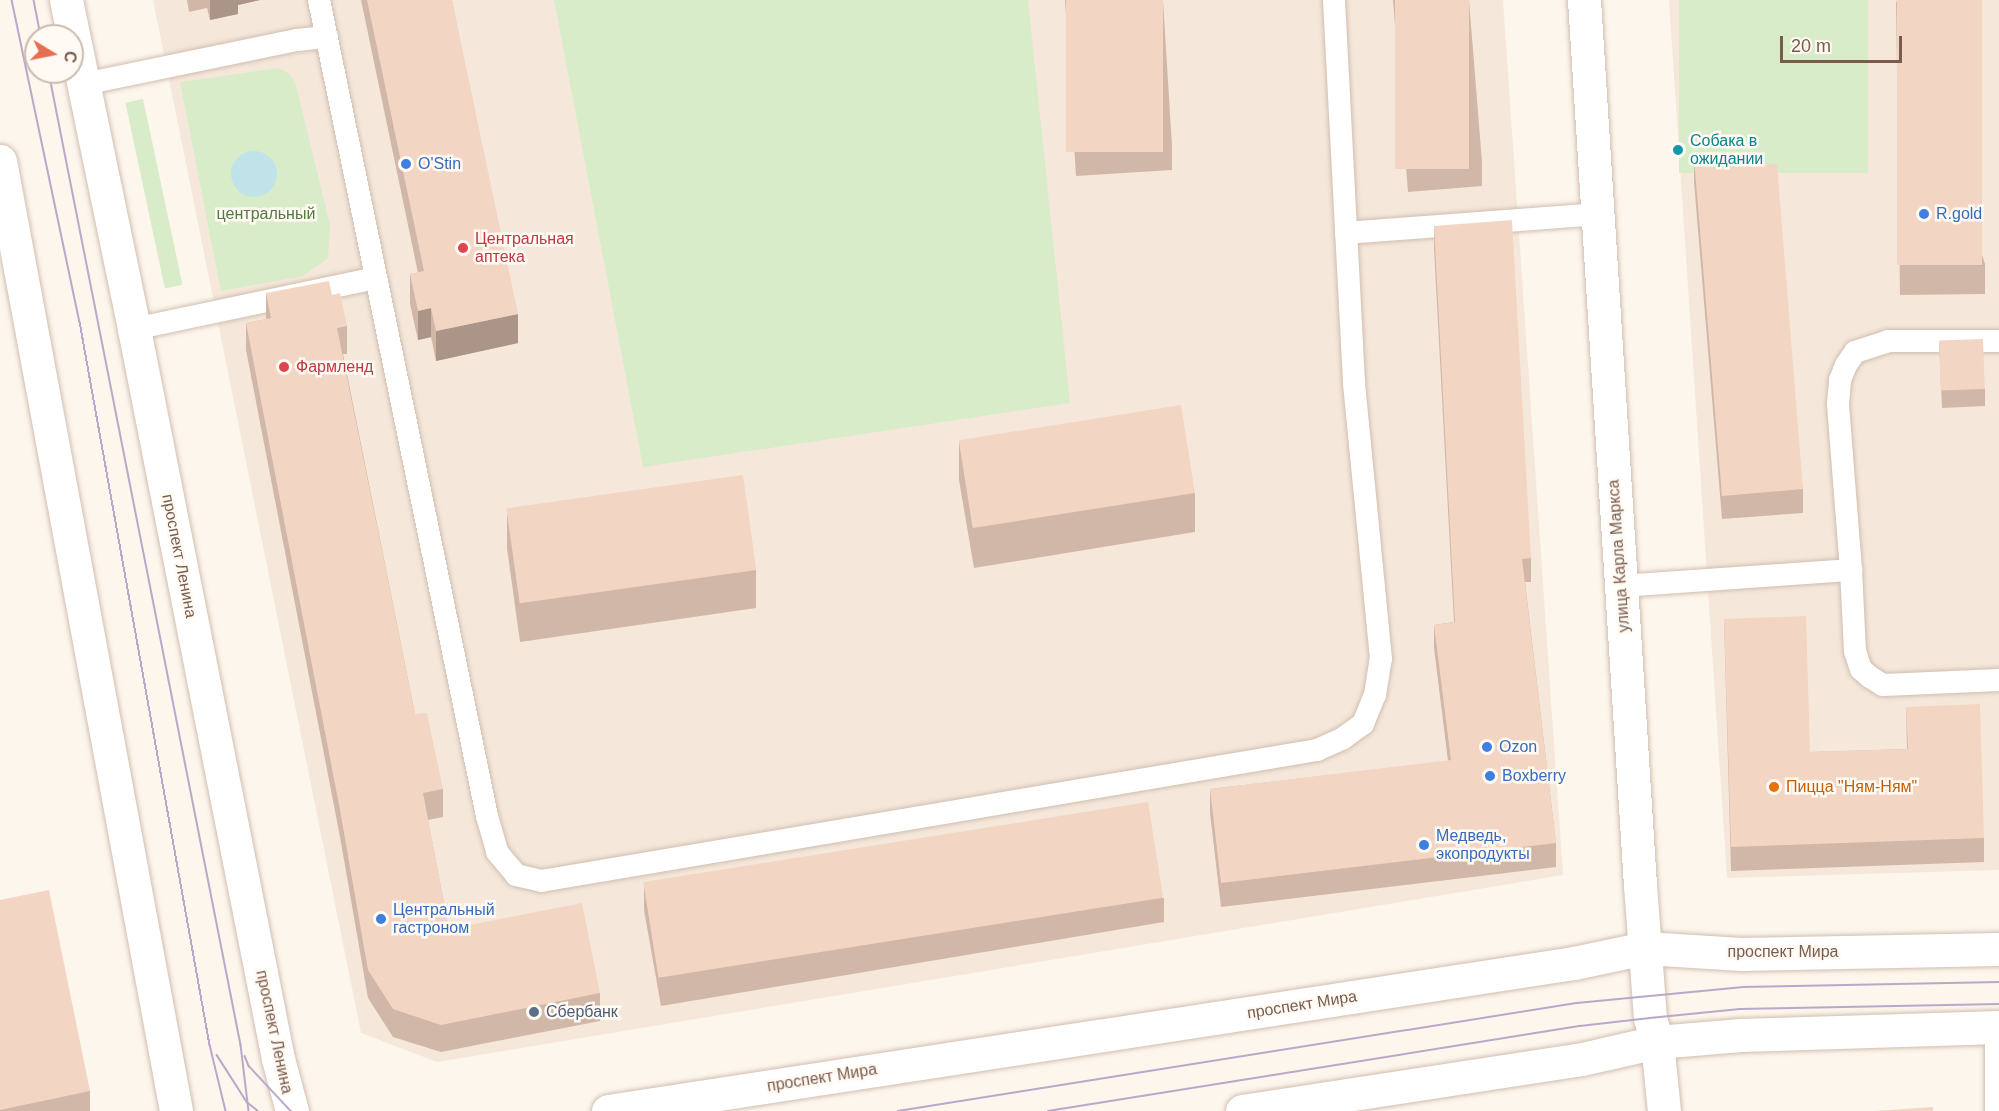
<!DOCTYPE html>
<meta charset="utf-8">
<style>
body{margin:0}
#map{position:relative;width:1999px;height:1111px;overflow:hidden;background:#fdf6ec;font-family:Helvetica,sans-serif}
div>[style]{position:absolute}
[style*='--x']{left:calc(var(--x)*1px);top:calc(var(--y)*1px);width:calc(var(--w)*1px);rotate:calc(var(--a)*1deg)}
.residential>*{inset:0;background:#f5e8da}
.green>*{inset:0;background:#d8ecc9;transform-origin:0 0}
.water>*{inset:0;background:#bfe3e8}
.round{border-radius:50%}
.roads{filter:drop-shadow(0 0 2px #d1beb0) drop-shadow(0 0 2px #d1beb0)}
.lane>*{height:22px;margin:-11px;padding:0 11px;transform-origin:11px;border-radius:11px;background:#fff}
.street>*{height:33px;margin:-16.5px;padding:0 16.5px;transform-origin:16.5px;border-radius:16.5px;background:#fff}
.secondary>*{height:33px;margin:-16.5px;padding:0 16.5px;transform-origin:16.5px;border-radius:16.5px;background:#fff}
.tram>*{height:1.5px;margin:-0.75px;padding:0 0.75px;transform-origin:0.75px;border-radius:0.75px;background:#b9a8c9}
.wall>*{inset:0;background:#d1b7a8}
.shaded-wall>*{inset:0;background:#aa9588}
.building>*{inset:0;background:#f3d5c3;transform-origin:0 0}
.dots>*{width:16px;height:16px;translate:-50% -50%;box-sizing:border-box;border:3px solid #fffaf3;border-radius:50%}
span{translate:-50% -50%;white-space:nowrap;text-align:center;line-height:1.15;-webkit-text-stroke:5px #fffaf3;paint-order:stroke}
.culture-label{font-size:16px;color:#0d838f}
.left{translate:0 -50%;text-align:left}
.shop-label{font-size:16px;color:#366cbe}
.park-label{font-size:16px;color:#537a41}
.health-label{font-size:16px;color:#be3a42}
.street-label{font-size:16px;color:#7a5c4d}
.food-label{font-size:16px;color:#c56008}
.service-label{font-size:16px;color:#4e5e75}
.north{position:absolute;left:24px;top:24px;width:60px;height:60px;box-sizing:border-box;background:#fffaf3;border:2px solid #cabbb1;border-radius:50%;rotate:100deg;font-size:16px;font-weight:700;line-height:24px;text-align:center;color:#7a5c4d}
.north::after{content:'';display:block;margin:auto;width:21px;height:27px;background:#e76f51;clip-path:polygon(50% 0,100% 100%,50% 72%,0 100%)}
.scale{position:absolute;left:1780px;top:36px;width:122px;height:27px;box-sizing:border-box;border:3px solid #7a5c4d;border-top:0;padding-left:8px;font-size:18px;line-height:21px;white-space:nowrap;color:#7a5c4d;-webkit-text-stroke:4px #fffaf3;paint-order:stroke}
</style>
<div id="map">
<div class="residential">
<div style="clip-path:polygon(153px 0,1503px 0,1563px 875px,437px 1062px,361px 1033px)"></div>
<div style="clip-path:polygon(1669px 0,1999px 0,1999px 870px,1727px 878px)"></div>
</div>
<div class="green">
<div style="clip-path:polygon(554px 0,1028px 0,1070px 403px,643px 467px)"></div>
<div style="left:1868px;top:0;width:173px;height:189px;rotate:90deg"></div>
<div style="clip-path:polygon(278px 68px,290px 74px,296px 85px,330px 225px,328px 258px,303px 276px,221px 291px,180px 82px)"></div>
<div style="left:143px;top:99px;width:190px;height:18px;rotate:78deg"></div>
</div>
<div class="water">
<div class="round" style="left:231px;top:151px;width:46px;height:46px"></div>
</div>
<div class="roads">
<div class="lane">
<div style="--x:319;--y:0;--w:833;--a:78.37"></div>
<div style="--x:487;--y:816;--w:37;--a:74"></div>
<div style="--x:497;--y:852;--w:30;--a:50"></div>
<div style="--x:516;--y:875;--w:26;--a:13"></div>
<div style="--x:541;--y:881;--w:787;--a:-9.58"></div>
<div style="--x:1317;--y:750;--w:27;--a:-24"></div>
<div style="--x:1342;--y:739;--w:26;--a:-36"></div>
<div style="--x:1363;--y:724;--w:31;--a:-68"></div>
<div style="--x:1375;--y:695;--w:36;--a:-81"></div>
<div style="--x:1381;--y:659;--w:278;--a:-95.6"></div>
<div style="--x:1354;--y:382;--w:383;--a:-93"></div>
<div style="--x:84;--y:84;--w:217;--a:-11.7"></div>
<div style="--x:297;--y:40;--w:30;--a:-6"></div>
<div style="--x:1346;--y:233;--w:253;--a:-4.3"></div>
<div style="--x:134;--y:329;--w:247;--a:-11.9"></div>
<div style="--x:1851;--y:570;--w:167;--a:-94.5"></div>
<div style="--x:1838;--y:404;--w:24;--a:-85"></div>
<div style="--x:1840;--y:380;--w:16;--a:-68"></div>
<div style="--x:1846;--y:365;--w:16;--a:-55"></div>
<div style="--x:1855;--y:352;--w:35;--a:-18"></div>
<div style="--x:1888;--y:341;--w:111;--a:0"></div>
<div style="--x:1621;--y:586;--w:231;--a:-4"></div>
<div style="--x:1851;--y:570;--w:81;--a:87.2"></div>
<div style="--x:1855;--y:651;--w:19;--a:72"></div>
<div style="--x:1861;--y:669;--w:12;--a:42"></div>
<div style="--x:1870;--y:677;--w:15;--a:32"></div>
<div style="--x:1883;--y:685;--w:116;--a:-2.5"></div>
<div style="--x:1996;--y:1027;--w:84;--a:90"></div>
</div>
<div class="street">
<div style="--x:1657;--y:1042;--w:69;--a:84.2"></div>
</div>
<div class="secondary">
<div style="--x:66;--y:0;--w:336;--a:78.3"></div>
<div style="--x:134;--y:329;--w:744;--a:78.84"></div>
<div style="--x:278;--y:1059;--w:54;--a:74.9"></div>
<div style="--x:1584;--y:0;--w:887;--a:86.38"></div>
<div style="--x:1640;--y:885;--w:133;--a:85.7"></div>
<div style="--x:1650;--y:1018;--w:25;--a:74"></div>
<div style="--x:0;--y:161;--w:966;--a:79.5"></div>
<div style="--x:608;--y:1111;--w:977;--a:-8.71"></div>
<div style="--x:1574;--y:963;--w:73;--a:-11.9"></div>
<div style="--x:1645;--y:948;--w:96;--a:3.6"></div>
<div style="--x:1741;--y:954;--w:258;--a:-1.1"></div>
<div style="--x:1242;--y:1111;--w:344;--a:-8.7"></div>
<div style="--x:1582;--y:1059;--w:77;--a:-12.8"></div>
<div style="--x:1657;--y:1042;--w:84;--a:-4.8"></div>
<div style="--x:1741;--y:1035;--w:258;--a:-1.8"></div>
</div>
</div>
<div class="tram">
<div style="--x:12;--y:0;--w:329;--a:78.1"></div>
<div style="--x:80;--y:322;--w:735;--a:79.81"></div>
<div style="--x:210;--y:1045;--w:68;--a:76.4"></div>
<div style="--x:34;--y:0;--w:37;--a:79"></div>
<div style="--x:49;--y:72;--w:992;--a:78.84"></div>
<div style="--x:241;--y:1045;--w:66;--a:83.1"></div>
<div style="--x:217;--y:1055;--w:56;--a:57.4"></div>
<div style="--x:247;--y:1102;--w:14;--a:39"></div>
<div style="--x:245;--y:1056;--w:11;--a:68"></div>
<div style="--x:249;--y:1066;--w:62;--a:47"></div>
<div style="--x:898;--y:1111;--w:688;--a:-9.04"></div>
<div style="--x:1577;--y:1003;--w:167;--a:-5.5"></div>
<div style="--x:1743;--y:987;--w:256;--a:-1.1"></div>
<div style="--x:1048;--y:1111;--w:539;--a:-9.08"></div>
<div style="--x:1580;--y:1026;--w:70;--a:-6.5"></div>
<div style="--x:1650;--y:1018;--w:90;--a:-5.7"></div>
<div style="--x:1740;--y:1009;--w:259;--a:-1.1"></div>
</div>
<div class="wall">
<div style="clip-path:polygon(187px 0,260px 0,238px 5px,238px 14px,210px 20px,207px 8px,189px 12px)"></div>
<div style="clip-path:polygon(361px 0,452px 0,518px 343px,436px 361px,431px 337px,418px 340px,410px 304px,410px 274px,418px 273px)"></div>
<div style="clip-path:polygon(1065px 0,1163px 0,1172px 146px,1172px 170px,1076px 176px)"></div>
<div style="clip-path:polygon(1393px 0,1469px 0,1482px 162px,1482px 186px,1408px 192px)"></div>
<div style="clip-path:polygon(1896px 0,1985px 264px,1985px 294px,1900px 295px)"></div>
<div style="clip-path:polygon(1694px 158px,1750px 166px,1803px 489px,1803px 513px,1722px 519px,1694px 182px)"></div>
<div style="clip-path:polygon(1434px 226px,1531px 558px,1531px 582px,1525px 582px,1556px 843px,1556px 867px,1221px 907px,1210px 813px,1210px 789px,1448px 761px,1434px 648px,1434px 625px,1454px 622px,1434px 249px)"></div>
<div style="clip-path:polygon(266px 293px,332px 295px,347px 326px,347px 354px,343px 354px,415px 714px,443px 789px,443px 817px,428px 820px,449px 929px,600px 993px,600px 1021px,441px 1052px,393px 1037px,368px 998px,340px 837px,246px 350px,246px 323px,266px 319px)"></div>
<div style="clip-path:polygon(1939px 341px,1985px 389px,1985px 406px,1942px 408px)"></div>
<div style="clip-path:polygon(959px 442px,1195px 493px,1195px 532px,974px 568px,959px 480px)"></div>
<div style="clip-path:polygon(507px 510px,756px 570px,756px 608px,520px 642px,507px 548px)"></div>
<div style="clip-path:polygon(1724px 619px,1810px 752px,1907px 749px,1906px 707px,1984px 838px,1984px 862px,1731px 871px)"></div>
<div style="clip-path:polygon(644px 886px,1164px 898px,1164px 922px,661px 1006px,644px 910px)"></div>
<div style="clip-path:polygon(0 900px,90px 1091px,90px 1111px,0 1111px)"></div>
</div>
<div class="shaded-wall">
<div style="clip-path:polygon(210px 0,260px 0,238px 5px,238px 14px,210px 20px)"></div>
<div style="clip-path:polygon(431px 308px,431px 337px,418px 340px,418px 311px)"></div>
<div style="clip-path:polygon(518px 314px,518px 343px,436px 361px,436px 331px)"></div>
</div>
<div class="building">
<div style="clip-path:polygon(367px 0,452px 0,518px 314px,436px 331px,431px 308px,418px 311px,410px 274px,424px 271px)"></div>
<div style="left:1066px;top:0;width:97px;height:152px"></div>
<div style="left:1395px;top:0;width:74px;height:169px"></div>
<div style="left:1897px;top:0;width:85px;height:265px"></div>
<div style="clip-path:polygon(1750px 154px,1750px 166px,1777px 164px,1803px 489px,1722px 496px,1694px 158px)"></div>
<div style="clip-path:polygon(1512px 220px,1531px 558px,1522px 559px,1556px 843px,1221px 883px,1210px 789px,1451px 760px,1434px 625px,1455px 622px,1434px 226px)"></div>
<div style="clip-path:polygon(329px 281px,332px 295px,340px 293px,347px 326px,337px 328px,415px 714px,427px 713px,443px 789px,423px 793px,449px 929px,582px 903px,600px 993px,441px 1025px,393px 1009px,368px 970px,340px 810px,246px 323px,271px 318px,266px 293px)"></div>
<div style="left:1983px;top:339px;width:50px;height:44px;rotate:88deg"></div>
<div style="left:1181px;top:405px;width:89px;height:225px;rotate:81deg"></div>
<div style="left:743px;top:475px;width:96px;height:239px;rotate:82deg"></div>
<div style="clip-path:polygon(1806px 616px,1810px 752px,1908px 749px,1906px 707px,1980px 704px,1984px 838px,1731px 847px,1724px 619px)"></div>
<div style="left:1148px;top:802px;width:97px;height:511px;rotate:81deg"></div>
<div style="clip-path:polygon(49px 890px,90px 1091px,0 1110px,0 900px)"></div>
<div style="clip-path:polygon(1933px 1107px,1933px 1111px,1875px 1111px)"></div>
</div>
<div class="dots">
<div style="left:1678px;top:150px;background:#0f9aa8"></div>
<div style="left:406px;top:164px;background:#3f7fe0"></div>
<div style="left:1924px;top:214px;background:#3f7fe0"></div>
<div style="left:463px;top:248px;background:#e0444e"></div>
<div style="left:284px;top:367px;background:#e0444e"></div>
<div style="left:1487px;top:747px;background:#3f7fe0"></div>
<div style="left:1490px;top:776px;background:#3f7fe0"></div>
<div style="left:1774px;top:787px;background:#e8710a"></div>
<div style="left:1424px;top:845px;background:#3f7fe0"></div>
<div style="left:381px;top:919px;background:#3f7fe0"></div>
<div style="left:534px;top:1012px;background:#5c6f8a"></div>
</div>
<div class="culture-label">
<span class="left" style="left:1690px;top:150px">Собака в<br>ожидании</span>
</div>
<div class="shop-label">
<span class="left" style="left:418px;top:164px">O'Stin</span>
<span class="left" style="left:1936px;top:214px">R.gold</span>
<span class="left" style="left:1499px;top:747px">Ozon</span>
<span class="left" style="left:1502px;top:776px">Boxberry</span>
<span class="left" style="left:1436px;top:845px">Медведь,<br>экопродукты</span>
<span class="left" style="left:393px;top:919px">Центральный<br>гастроном</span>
</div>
<div class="park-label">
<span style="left:266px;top:214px">центральный</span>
</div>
<div class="health-label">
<span class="left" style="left:475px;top:248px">Центральная<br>аптека</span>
<span class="left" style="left:296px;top:367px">Фармленд</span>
</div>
<div class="street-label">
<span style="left:179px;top:556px;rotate:79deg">проспект Ленина</span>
<span style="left:1619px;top:556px;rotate:-94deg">улица Карла Маркса</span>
<span style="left:1783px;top:952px">проспект Мира</span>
<span style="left:1302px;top:1005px;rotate:-9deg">проспект Мира</span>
<span style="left:274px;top:1032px;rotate:78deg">проспект Ленина</span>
<span style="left:822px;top:1078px;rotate:-9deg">проспект Мира</span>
</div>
<div class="food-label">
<span class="left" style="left:1786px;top:787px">Пицца "Ням-Ням"</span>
</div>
<div class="service-label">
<span class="left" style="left:546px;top:1012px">Сбербанк</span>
</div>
<div class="north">С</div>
<div class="scale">20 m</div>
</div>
